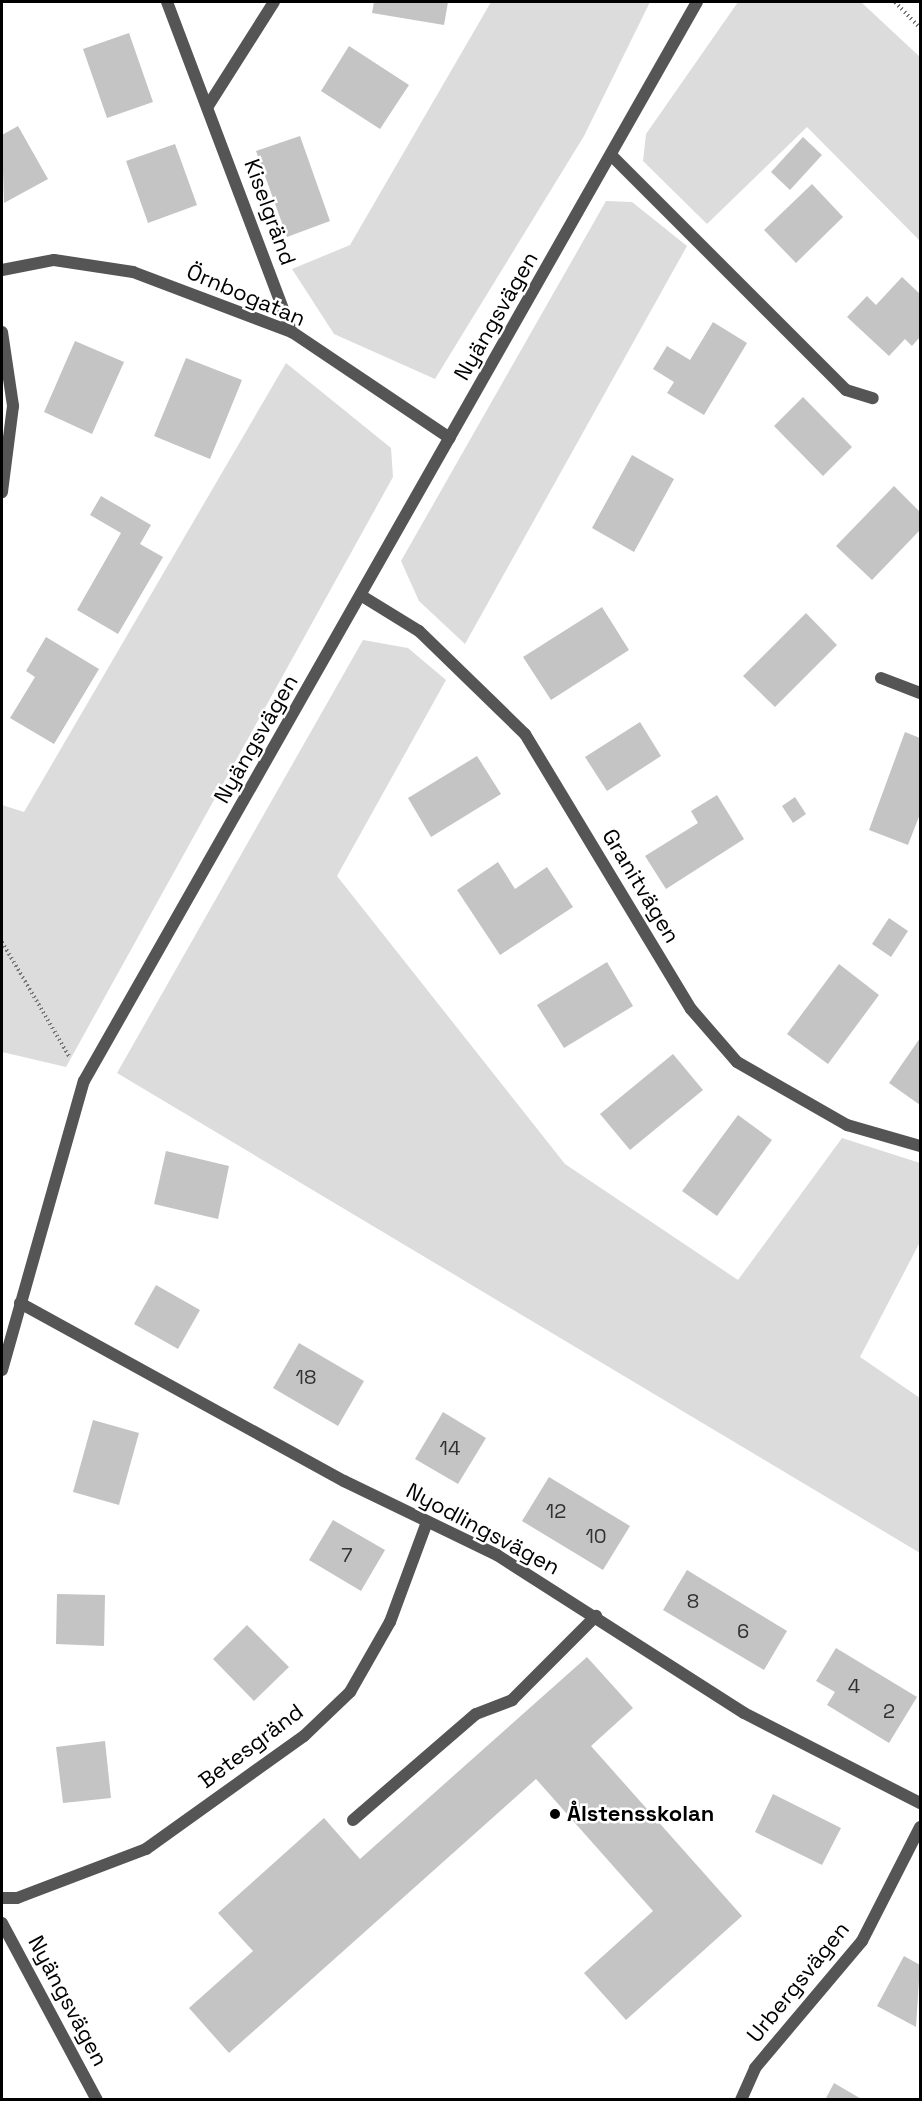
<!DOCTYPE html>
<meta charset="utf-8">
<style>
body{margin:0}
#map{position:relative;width:922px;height:2101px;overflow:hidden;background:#fff;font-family:"Space Grotesk",sans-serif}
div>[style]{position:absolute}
.green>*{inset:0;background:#dcdcdc}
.building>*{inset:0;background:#c4c4c4}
.path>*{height:4px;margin-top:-2px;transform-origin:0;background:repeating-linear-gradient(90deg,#777 0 1.5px,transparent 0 4.5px)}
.service>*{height:12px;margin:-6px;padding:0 6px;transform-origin:6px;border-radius:6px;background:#555}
.minor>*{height:12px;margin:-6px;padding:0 6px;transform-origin:6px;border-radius:6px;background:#555}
.tertiary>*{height:12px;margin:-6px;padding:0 6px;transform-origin:6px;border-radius:6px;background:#555}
.dots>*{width:16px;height:16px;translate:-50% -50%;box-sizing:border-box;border:3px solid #fff;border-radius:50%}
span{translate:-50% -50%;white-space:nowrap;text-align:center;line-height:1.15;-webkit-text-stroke:5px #fff;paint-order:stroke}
.number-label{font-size:20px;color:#313131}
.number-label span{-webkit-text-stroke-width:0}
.street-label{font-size:22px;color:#000}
.poi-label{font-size:22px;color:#000;font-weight:700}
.left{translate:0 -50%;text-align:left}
.frame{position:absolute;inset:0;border:3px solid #000;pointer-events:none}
</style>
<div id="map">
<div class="green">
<i style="clip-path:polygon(491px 2px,650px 2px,584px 136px,435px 379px,334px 334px,292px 269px,350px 245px)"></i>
<i style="clip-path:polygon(738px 2px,861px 2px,920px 57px,920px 241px,807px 127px,707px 224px,643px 161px,646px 134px)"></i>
<i style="clip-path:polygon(606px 201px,632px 202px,687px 246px,465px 644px,419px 601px,401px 561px)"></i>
<i style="clip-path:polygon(286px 363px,391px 448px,393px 477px,66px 1067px,2px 1052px,2px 805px,24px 812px)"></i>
<i style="clip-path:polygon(363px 640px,408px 648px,446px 680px,337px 876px,565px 1164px,738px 1280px,842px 1138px,920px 1163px,920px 1242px,860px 1357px,920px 1398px,920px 1553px,117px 1073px)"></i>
</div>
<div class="building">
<i style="clip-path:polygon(374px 2px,448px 2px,444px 25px,372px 13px)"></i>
<i style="clip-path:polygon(129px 33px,153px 102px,107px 118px,83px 49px)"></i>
<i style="clip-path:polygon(349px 46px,409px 85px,380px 129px,321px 91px)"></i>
<i style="clip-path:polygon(18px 126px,48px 179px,4px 203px,2px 135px)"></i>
<i style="clip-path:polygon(300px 136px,330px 221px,287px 237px,256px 151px)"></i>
<i style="clip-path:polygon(803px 137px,822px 155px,790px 190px,771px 172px)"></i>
<i style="clip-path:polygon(175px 144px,197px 205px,148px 223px,126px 161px)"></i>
<i style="clip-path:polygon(812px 184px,843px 217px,796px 263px,764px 230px)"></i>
<i style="clip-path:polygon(902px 277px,920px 294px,920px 337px,912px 346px,905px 339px,889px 356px,847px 317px,867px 296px,876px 305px)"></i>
<i style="clip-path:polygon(713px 322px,747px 343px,704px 415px,667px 393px,674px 382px,653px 369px,667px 346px,690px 360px)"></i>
<i style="clip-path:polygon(75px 341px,124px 362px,92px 434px,44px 412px)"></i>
<i style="clip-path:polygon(186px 358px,242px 380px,210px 459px,154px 436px)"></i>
<i style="clip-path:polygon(803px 397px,852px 447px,823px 476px,774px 426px)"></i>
<i style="clip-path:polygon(632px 455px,674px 479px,634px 552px,592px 528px)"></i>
<i style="clip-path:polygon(894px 486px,920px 512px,920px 530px,872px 580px,836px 546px)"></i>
<i style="clip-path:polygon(101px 496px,151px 525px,140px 544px,163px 557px,118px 634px,77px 610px,121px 533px,90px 515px)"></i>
<i style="clip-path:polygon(602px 607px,629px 650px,551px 700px,523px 657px)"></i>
<i style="clip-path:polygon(806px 613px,837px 645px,775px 707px,743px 676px)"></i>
<i style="clip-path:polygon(46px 637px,99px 669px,54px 744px,10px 718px,35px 677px,26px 671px)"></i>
<i style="clip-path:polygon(640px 722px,661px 756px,607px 791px,585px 757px)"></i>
<i style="clip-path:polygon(905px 732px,920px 738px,920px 814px,908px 845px,869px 830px)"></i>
<i style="clip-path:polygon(477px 756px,501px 794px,431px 837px,408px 798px)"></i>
<i style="clip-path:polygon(717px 795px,744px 839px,666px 889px,645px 856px,698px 823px,691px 811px)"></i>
<i style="clip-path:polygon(795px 797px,806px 814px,793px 823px,782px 806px)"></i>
<i style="clip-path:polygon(498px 862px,515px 889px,547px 867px,573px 907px,500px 955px,457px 890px)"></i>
<i style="clip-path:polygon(889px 918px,908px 931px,891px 957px,872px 944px)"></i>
<i style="clip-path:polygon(607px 962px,633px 1006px,564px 1048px,537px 1005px)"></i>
<i style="clip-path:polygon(839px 964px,879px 995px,828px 1064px,787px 1034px)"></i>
<i style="clip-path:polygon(920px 1038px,920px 1105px,889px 1083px)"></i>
<i style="clip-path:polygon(673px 1054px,703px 1090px,630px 1150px,600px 1114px)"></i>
<i style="clip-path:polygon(738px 1115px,772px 1140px,717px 1216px,682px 1191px)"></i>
<i style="clip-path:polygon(166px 1151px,229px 1166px,218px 1219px,154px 1204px)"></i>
<i style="clip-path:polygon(156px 1285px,200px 1310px,178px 1349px,134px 1324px)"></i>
<i style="clip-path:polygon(299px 1343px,364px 1381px,338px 1426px,273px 1388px)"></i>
<i style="clip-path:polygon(443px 1412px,486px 1438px,458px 1484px,415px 1459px)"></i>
<i style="clip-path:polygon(93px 1420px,139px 1433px,119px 1505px,73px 1492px)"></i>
<i style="clip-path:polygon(549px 1477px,630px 1526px,603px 1570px,522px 1521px)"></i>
<i style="clip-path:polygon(333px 1520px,385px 1550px,361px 1591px,309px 1560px)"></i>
<i style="clip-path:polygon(687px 1570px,787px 1631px,764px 1670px,663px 1610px)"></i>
<i style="clip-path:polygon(57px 1594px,105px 1595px,104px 1646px,56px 1644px)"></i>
<i style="clip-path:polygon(247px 1625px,289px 1667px,254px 1701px,213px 1659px)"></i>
<i style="clip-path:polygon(836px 1648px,917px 1697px,889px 1743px,827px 1705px,835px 1692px,816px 1681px)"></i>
<i style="clip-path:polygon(587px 1657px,633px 1708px,591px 1746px,742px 1916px,626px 2020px,584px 1973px,653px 1911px,536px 1779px,229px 2053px,189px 2008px,253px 1951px,218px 1913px,324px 1818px,360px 1859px)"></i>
<i style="clip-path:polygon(105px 1741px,111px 1798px,63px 1803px,56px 1747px)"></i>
<i style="clip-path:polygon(773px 1794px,841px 1828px,822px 1865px,755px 1832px)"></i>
<i style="clip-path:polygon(904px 1956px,920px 1965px,916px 2027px,877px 2006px)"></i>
<i style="clip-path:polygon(834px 2083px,863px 2100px,825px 2100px)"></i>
</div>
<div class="path">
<i style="left:895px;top:2px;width:36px;rotate:46deg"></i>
<i style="left:2px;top:942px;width:134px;rotate:59.6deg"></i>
</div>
<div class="service">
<i style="left:353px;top:1820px;width:162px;rotate:-40.8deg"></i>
<i style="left:476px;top:1714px;width:39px;rotate:-21deg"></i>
<i style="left:512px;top:1700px;width:119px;rotate:-45deg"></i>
</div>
<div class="minor">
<i style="left:167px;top:2px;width:353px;rotate:69.3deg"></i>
<i style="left:208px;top:106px;width:123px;rotate:-57.6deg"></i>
<i style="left:612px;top:156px;width:331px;rotate:45deg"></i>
<i style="left:846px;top:390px;width:28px;rotate:17deg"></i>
<i style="left:2px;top:270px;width:53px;rotate:-10.9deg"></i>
<i style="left:54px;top:260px;width:80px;rotate:8.6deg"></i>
<i style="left:133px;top:272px;width:170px;rotate:20.7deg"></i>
<i style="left:292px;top:332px;width:190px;rotate:33.9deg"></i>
<i style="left:2px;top:332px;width:75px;rotate:81.5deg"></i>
<i style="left:13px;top:406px;width:87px;rotate:97.3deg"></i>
<i style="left:362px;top:596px;width:67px;rotate:31.6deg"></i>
<i style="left:419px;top:631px;width:148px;rotate:44.2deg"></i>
<i style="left:525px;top:734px;width:321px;rotate:58.9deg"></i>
<i style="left:691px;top:1009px;width:70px;rotate:49deg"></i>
<i style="left:737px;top:1062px;width:127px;rotate:29.8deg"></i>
<i style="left:847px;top:1125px;width:76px;rotate:16deg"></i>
<i style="left:881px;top:678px;width:42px;rotate:21deg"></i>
<i style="left:20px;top:1303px;width:370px;rotate:28.8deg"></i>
<i style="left:344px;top:1481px;width:170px;rotate:25.8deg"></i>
<i style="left:497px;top:1555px;width:293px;rotate:32.6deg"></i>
<i style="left:744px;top:1713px;width:198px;rotate:27.1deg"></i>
<i style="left:2px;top:1898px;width:15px"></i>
<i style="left:17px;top:1898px;width:138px;rotate:-20.8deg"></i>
<i style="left:146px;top:1849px;width:194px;rotate:-35.6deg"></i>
<i style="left:304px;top:1736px;width:64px;rotate:-43.7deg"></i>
<i style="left:350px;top:1692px;width:81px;rotate:-60.3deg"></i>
<i style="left:390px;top:1622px;width:107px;rotate:-69.7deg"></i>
<i style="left:741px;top:2100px;width:35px;rotate:-66deg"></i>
<i style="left:755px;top:2068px;width:166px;rotate:-49.9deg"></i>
<i style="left:862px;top:1941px;width:128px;rotate:-63deg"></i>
</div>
<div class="tertiary">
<i style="left:2px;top:1370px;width:300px;rotate:-74.2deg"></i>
<i style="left:84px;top:1081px;width:1241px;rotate:-60.4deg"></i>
<i style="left:2px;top:1923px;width:201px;rotate:61.8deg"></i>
</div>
<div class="dots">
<i style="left:555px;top:1814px;background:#000"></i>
</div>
<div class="number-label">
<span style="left:306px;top:1377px">18</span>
<span style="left:450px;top:1448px">14</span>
<span style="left:556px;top:1511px">12</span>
<span style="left:596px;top:1536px">10</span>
<span style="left:347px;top:1555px">7</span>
<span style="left:693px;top:1601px">8</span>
<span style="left:743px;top:1631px">6</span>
<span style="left:854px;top:1686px">4</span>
<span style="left:889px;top:1711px">2</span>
</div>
<div class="street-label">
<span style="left:270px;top:212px;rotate:70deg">Kiselgränd</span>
<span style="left:246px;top:295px;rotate:23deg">Örnbogatan</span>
<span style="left:496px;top:316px;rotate:-60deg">Nyängsvägen</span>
<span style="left:256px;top:739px;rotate:-60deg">Nyängsvägen</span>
<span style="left:641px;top:886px;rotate:59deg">Granitvägen</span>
<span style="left:483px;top:1529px;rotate:28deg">Nyodlingsvägen</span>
<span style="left:251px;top:1746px;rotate:-37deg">Betesgränd</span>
<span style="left:798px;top:1982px;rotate:-51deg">Urbergsvägen</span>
<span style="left:68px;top:2001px;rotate:62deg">Nyängsvägen</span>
</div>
<div class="poi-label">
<span class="left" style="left:567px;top:1814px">Ålstensskolan</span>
</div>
<div class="frame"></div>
</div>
